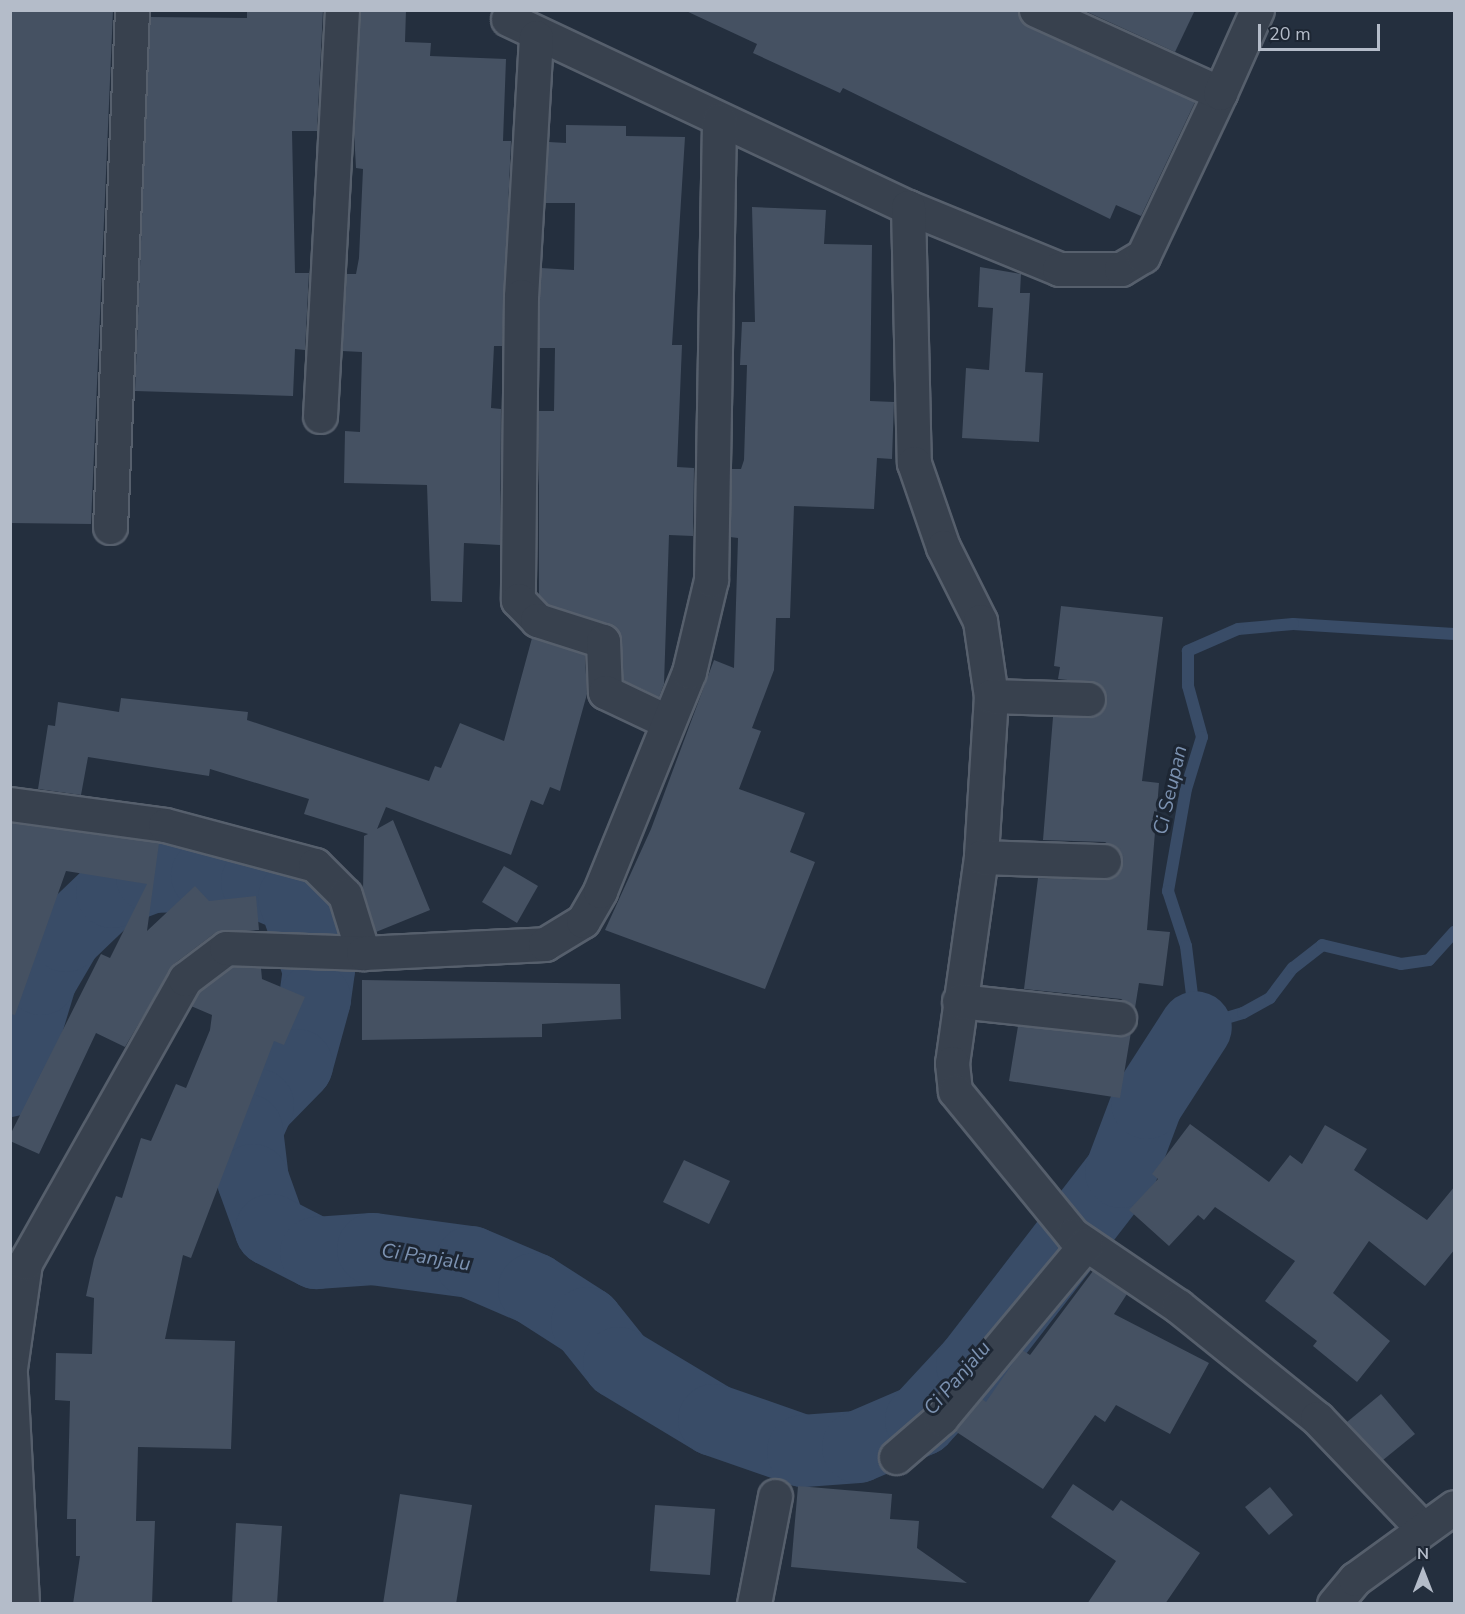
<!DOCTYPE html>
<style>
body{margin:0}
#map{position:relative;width:1465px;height:1614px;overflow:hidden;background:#242f3e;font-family:"Nunito Sans",sans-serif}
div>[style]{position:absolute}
.stream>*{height:12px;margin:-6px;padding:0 6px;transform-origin:6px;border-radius:6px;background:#394c67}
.river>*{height:72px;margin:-36px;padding:0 36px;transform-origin:36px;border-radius:36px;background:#394c67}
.building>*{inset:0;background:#455162}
.roads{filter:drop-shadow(2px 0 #565f6c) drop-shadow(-2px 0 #565f6c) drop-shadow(0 2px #565f6c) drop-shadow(0 -2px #565f6c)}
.street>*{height:33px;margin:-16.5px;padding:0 16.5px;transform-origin:16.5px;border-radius:16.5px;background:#38414e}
span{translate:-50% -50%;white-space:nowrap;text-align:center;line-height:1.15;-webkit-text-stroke:6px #1d2633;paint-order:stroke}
.water-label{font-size:20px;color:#7c92b1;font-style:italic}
.frame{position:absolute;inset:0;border:12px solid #b4bcc9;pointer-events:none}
.north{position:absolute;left:1393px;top:1542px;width:60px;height:60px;-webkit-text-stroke:4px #1d2633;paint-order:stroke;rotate:0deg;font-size:16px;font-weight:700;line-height:24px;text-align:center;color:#b4bcc9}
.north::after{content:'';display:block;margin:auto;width:21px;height:27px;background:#b4bcc9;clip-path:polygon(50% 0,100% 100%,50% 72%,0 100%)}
.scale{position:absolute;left:1258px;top:24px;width:122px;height:27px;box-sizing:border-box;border:3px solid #b4bcc9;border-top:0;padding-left:8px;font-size:18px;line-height:21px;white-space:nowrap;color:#b4bcc9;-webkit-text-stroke:4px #1d2633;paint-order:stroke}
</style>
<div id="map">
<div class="stream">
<i style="left:1454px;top:634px;width:161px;rotate:-176.4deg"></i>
<i style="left:1293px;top:624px;width:55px;rotate:174.8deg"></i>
<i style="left:1238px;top:629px;width:55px;rotate:156.3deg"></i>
<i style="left:1188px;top:651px;width:35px;rotate:90deg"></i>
<i style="left:1188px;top:686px;width:53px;rotate:74.6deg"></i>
<i style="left:1202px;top:737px;width:54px;rotate:107.1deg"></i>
<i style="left:1186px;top:789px;width:104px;rotate:100deg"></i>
<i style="left:1168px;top:891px;width:58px;rotate:71.9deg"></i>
<i style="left:1186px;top:946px;width:82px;rotate:83deg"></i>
<i style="left:1196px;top:1027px;width:49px;rotate:-16.6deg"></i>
<i style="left:1243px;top:1013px;width:31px;rotate:-29deg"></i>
<i style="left:1270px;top:998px;width:38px;rotate:-53deg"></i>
<i style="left:1293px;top:968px;width:37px;rotate:-38deg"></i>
<i style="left:1322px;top:945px;width:81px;rotate:13.5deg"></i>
<i style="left:1401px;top:964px;width:28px;rotate:-8deg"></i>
<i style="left:1429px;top:960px;width:38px;rotate:-48deg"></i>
</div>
<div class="river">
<i style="left:10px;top:1081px;width:107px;rotate:-73.1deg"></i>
<i style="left:41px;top:979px;width:50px;rotate:-59.8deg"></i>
<i style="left:66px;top:936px;width:64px;rotate:-43.7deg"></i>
<i style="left:112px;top:892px;width:43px;rotate:-20.6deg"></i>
<i style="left:152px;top:877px;width:55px;rotate:-2.1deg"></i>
<i style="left:207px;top:875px;width:50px;rotate:8deg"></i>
<i style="left:257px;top:882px;width:40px;rotate:23.4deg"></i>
<i style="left:294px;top:898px;width:76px;rotate:70.9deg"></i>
<i style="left:319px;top:970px;width:29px;rotate:98deg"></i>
<i style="left:315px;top:999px;width:68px;rotate:105.3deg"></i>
<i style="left:297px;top:1065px;width:56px;rotate:134.3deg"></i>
<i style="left:258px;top:1105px;width:27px;rotate:114deg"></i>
<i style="left:247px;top:1130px;width:50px;rotate:83.2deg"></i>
<i style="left:253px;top:1180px;width:53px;rotate:70.2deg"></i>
<i style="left:271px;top:1230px;width:51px;rotate:27.1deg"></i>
<i style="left:316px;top:1253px;width:57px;rotate:-4deg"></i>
<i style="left:373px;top:1249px;width:99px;rotate:7.6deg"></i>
<i style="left:471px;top:1262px;width:69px;rotate:23.2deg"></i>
<i style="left:534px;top:1289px;width:63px;rotate:32.7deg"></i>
<i style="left:587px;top:1323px;width:51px;rotate:51.3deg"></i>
<i style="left:619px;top:1363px;width:111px;rotate:31deg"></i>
<i style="left:714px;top:1420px;width:94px;rotate:19.2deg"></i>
<i style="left:803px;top:1451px;width:55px;rotate:-4.2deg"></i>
<i style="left:858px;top:1447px;width:69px;rotate:-23.2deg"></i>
<i style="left:921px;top:1420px;width:75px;rotate:-47.2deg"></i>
<i style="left:972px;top:1365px;width:244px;rotate:-52.3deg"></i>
<i style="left:1121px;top:1172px;width:74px;rotate:-69.4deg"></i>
<i style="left:1147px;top:1103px;width:90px;rotate:-57.2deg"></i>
</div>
<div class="building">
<i style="clip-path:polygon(10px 10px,113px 10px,91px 524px,10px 523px)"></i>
<i style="clip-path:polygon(247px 10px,323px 10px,317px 131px,292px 131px,295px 273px,309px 273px,305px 350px,295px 349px,293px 396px,135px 391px,150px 17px,247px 18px)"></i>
<i style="clip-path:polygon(361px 10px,406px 10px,405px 42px,431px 43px,430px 56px,506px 59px,503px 141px,511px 141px,502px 346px,494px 346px,491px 408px,501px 409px,500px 545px,464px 543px,462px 602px,431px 601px,427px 485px,344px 483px,345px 431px,360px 432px,362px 352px,342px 351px,346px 274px,356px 274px,359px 258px,363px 169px,356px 168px,354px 132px)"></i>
<i style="clip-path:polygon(684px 10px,1017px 10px,1028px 27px,1195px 102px,1141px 216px,1116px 205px,1110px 219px,843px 88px,840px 93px,753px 53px,757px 44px)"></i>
<i style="clip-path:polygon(1083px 10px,1195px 10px,1175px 52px)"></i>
<i style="clip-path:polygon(566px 125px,626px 126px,626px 136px,685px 137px,672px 345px,682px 345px,677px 467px,694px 468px,693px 536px,669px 535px,664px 684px,659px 697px,623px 680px,617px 629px,547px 604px,539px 595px,539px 411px,554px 411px,555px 348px,539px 348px,540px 297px,541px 268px,574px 270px,575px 203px,545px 203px,549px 142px,566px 143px)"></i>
<i style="clip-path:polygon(752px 207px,826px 210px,824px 244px,872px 245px,870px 401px,894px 402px,892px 459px,877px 458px,874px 509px,794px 506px,790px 618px,776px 618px,774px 670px,752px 728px,761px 731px,739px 789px,805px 813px,790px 852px,815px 862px,765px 989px,605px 930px,651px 829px,714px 660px,734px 668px,738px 538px,730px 537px,732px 469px,741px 469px,744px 460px,747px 365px,740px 365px,742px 322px,755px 322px)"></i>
<i style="clip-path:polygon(980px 267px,1021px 274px,1020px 293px,1030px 293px,1025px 372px,1043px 373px,1039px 442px,962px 438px,966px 368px,989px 370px,993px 308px,978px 307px)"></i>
<i style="clip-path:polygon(1061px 606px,1163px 617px,1142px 781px,1159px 783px,1147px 930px,1170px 932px,1163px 986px,1139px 983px,1135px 1008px,1121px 999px,1024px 989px,1038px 878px,1104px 880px,1120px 871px,1123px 862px,1120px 852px,1105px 842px,1043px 840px,1053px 717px,1096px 716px,1107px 700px,1097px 683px,1058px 679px,1060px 667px,1054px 666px)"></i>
<i style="clip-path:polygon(532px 638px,585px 655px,587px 694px,560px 791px,550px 787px,543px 805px,531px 800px,511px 855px,386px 807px,377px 829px,393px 820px,430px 910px,376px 932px,363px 890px,364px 836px,368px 834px,304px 814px,309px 799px,210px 769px,209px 776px,88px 757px,81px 795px,38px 789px,48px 725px,55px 726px,58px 702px,119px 712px,121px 698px,248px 712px,247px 720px,429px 781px,435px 766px,441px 768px,460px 723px,504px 741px)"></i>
<i style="clip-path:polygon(10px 823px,159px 843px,147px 931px,195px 886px,209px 901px,256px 896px,259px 930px,215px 933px,174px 964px,125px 1047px,96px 1033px,39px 1154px,10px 1141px,10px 1135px,101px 954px,110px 958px,147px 884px,66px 871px,15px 1015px,10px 1014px)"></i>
<i style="clip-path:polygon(504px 866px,538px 886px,517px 923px,482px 902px)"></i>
<i style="clip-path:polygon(232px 967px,261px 968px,262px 979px,305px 997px,284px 1045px,274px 1041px,191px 1258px,183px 1255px,165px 1339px,235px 1341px,231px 1449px,138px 1447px,136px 1521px,155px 1521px,152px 1604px,73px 1604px,80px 1556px,76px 1556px,76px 1519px,67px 1519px,70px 1401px,55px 1400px,56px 1353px,92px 1354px,94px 1298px,86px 1296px,94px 1259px,116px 1196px,122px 1198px,141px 1138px,151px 1141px,176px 1084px,186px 1088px,210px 1030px,212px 1015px,191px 1006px,199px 992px)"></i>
<i style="clip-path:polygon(362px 980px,620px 984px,621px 1019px,542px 1024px,542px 1037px,362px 1040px)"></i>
<i style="clip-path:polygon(1018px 1026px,1117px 1037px,1131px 1032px,1120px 1098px,1009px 1081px)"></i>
<i style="clip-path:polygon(1190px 1124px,1269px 1182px,1290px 1155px,1302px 1164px,1325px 1125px,1367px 1149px,1354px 1170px,1427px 1220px,1455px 1186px,1455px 1249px,1425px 1286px,1369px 1241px,1333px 1293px,1390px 1341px,1357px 1382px,1313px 1346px,1317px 1341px,1265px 1301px,1295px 1261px,1215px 1207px,1204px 1220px,1198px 1215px,1169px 1246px,1129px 1210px,1158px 1179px,1152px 1174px)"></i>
<i style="clip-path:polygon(684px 1160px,730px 1181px,709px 1224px,663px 1202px)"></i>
<i style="clip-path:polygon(1093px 1271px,1127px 1294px,1114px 1314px,1209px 1363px,1170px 1434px,1116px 1405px,1105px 1422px,1095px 1415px,1043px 1489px,955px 1431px,982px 1399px,986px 1402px,1022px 1350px,1030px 1355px)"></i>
<i style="clip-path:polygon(1381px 1394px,1415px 1434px,1383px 1460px,1347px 1422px)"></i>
<i style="clip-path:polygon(1073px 1484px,1113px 1511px,1121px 1500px,1200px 1553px,1165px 1604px,1087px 1604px,1116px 1561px,1051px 1517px)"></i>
<i style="clip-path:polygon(798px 1486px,892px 1494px,890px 1519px,919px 1521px,917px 1548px,967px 1583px,791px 1567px)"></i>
<i style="clip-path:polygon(1270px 1487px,1293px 1515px,1269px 1535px,1245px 1507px)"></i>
<i style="clip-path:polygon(400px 1494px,472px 1505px,456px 1604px,383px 1604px)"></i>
<i style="clip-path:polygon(655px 1505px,715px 1509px,710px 1575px,650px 1571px)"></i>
<i style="clip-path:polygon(236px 1523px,282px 1526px,277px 1604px,232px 1604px)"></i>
</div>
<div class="roads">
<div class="street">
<i style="left:508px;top:19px;width:442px;rotate:25.2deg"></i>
<i style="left:908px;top:207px;width:163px;rotate:22.3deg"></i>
<i style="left:1059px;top:269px;width:62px"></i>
<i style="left:1121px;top:269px;width:26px;rotate:-31deg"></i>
<i style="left:1143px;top:256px;width:180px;rotate:-64.7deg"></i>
<i style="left:1220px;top:93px;width:202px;rotate:-155.7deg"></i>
<i style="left:536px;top:37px;width:259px;rotate:93.3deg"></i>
<i style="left:521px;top:296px;width:304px;rotate:90.6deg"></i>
<i style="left:518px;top:600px;width:28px;rotate:46deg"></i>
<i style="left:537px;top:620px;width:69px;rotate:17.7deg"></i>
<i style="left:603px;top:641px;width:51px;rotate:87.8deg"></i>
<i style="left:605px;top:692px;width:68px;rotate:25.4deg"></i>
<i style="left:1220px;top:93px;width:91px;rotate:-66deg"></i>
<i style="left:908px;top:207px;width:256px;rotate:88.7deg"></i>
<i style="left:914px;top:463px;width:89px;rotate:71deg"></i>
<i style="left:943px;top:547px;width:83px;rotate:63.4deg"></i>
<i style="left:980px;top:621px;width:76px;rotate:81.7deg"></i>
<i style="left:991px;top:696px;width:161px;rotate:93.6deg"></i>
<i style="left:981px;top:857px;width:208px;rotate:98deg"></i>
<i style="left:952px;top:1063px;width:28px;rotate:84deg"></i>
<i style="left:955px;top:1091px;width:186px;rotate:50.7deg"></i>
<i style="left:1073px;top:1235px;width:127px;rotate:34.1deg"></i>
<i style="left:1178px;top:1306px;width:179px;rotate:38.9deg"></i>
<i style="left:1317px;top:1418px;width:152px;rotate:46.3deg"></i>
<i style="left:320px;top:416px;width:407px;rotate:-86.9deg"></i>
<i style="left:110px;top:527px;width:517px;rotate:-87.56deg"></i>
<i style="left:991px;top:696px;width:97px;rotate:1.8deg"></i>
<i style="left:10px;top:804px;width:156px;rotate:7.7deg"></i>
<i style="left:165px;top:825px;width:155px;rotate:14.9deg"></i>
<i style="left:315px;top:865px;width:42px;rotate:45deg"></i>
<i style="left:345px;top:895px;width:61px;rotate:72.8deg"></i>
<i style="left:981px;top:857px;width:123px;rotate:1.9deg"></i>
<i style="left:959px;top:1001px;width:161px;rotate:6.1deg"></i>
<i style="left:10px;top:1368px;width:106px;rotate:-81.9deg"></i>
<i style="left:25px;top:1263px;width:326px;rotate:-60.6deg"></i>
<i style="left:185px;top:979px;width:51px;rotate:-37.1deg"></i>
<i style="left:226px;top:948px;width:137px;rotate:2.1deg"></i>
<i style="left:363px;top:953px;width:182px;rotate:-2.8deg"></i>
<i style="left:545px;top:944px;width:44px;rotate:-31.2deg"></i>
<i style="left:583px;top:921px;width:34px;rotate:-60deg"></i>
<i style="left:600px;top:891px;width:236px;rotate:-67.9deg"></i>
<i style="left:689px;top:672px;width:95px;rotate:-76.6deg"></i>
<i style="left:711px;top:580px;width:460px;rotate:-89deg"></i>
<i style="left:10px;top:1374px;width:230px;rotate:87deg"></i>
<i style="left:896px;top:1457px;width:60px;rotate:-40.9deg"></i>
<i style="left:941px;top:1418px;width:226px;rotate:-50.2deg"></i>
<i style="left:754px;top:1604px;width:110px;rotate:-79deg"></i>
<i style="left:1334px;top:1604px;width:33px;rotate:-50deg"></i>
<i style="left:1355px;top:1579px;width:122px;rotate:-36deg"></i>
</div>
</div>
<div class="water-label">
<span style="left:1170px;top:790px;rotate:-77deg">Ci Seupan</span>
<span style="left:426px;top:1257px;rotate:9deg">Ci Panjalu</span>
<span style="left:957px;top:1378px;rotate:-49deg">Ci Panjalu</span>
</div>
<div class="frame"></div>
<div class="north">N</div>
<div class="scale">20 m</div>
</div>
